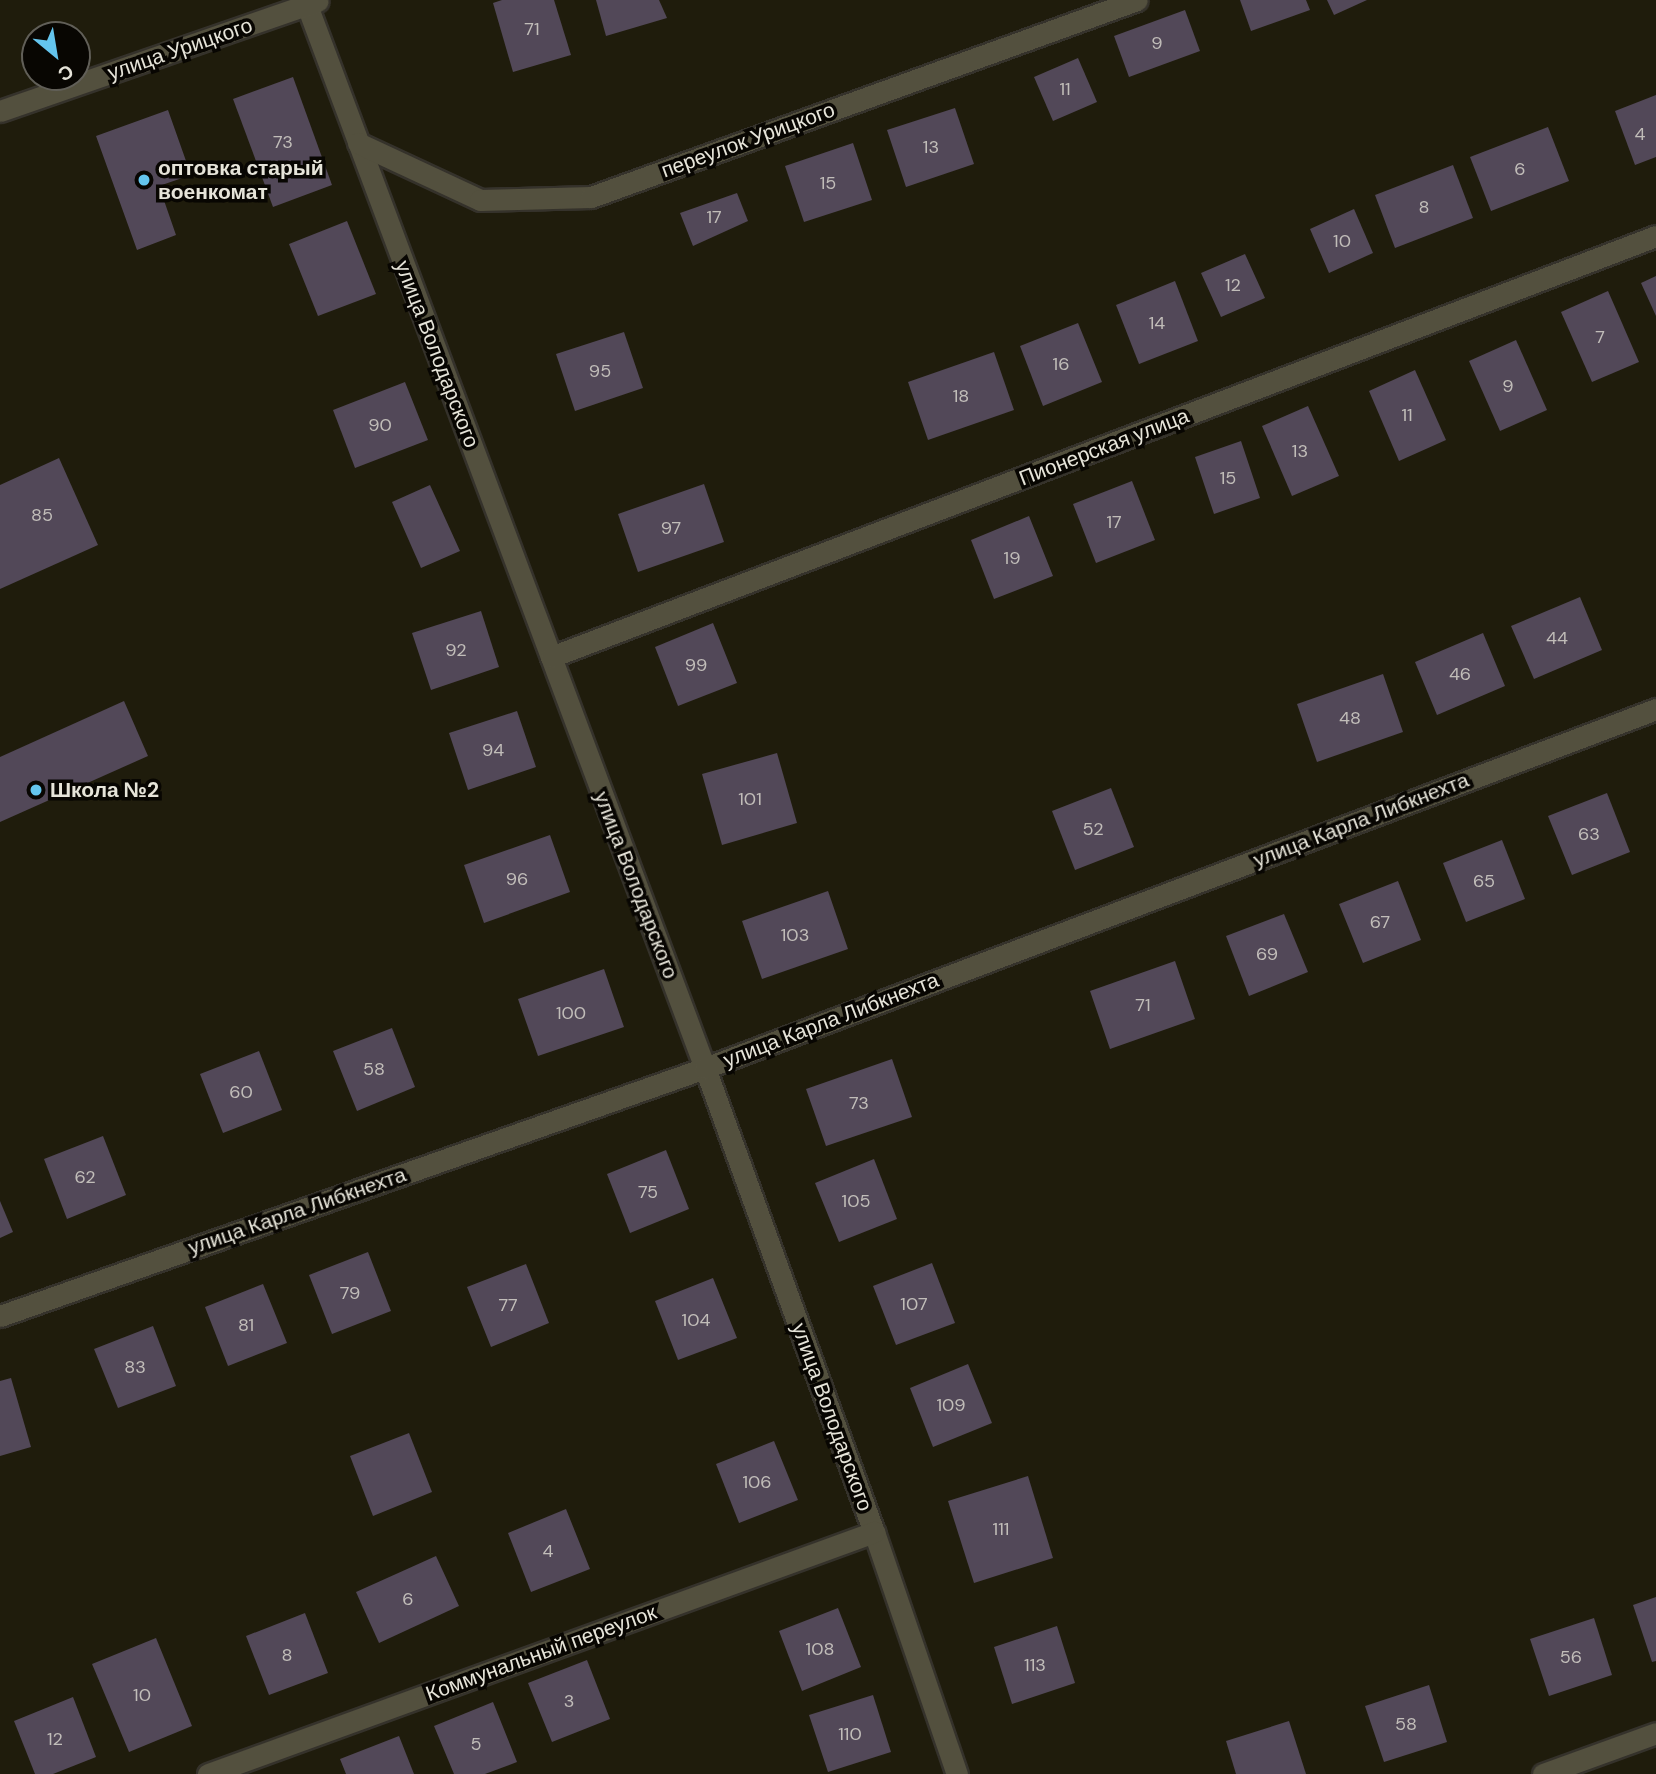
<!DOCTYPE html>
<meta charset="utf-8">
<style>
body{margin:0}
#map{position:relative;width:1656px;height:1774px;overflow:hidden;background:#1f1c0c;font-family:"DM Sans",sans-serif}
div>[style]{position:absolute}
.building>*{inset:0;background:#524858}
.roads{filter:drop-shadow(2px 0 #35322b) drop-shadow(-2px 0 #35322b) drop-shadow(0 2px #35322b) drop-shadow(0 -2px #35322b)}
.minor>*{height:21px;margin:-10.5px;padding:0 10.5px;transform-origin:10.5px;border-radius:10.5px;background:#53503e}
.dots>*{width:19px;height:19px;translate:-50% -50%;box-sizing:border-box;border:4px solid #080602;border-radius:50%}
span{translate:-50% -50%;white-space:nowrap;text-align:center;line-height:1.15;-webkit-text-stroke:7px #080602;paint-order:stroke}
.number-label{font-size:18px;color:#c1bdb9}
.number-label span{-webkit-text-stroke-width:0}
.street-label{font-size:21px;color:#e6e4d9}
.poi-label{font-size:21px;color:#e6e4d9;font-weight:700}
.left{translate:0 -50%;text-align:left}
.north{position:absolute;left:21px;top:21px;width:70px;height:70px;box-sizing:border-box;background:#080602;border:2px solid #615f58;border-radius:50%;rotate:150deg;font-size:19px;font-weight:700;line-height:28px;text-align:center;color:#e6e4d9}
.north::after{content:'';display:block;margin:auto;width:24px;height:32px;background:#64c5ee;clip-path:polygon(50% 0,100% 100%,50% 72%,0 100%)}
</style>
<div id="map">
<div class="building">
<i style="clip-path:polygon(502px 0,554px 0,571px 55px,513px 72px,493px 3px)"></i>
<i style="clip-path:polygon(596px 0,659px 0,667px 18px,606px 36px)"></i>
<i style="clip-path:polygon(1240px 0,1306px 0,1310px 10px,1251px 31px)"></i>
<i style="clip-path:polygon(1327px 0,1367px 0,1334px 15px)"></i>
<i style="clip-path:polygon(1185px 10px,1200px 51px,1129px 77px,1114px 36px)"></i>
<i style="clip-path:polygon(1078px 58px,1097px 102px,1053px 121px,1034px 77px)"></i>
<i style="clip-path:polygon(293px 77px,332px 185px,273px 207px,233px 99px)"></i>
<i style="clip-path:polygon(1656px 95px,1656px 157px,1635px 165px,1615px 111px)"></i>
<i style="clip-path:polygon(955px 108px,974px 164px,906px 187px,887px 130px)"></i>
<i style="clip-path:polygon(168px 110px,191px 175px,159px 186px,176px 235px,137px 250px,96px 136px)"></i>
<i style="clip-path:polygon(1548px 127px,1569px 181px,1491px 211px,1470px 157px)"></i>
<i style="clip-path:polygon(853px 143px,872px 200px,804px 222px,785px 166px)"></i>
<i style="clip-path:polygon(1453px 165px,1473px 218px,1395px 248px,1375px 195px)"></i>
<i style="clip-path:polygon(737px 193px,748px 221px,693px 246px,680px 213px)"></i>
<i style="clip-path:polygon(1354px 209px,1373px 253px,1329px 273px,1310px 229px)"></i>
<i style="clip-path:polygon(347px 221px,376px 294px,318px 316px,289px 244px)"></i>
<i style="clip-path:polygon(1245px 254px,1265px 298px,1221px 317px,1201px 273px)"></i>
<i style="clip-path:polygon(1656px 276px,1656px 316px,1641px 283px)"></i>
<i style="clip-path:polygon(1175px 281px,1198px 341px,1139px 364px,1116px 305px)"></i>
<i style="clip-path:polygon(1608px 291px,1639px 362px,1592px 382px,1561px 312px)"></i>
<i style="clip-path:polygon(1078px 323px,1102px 382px,1043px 406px,1020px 346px)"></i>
<i style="clip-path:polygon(624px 332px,643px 388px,575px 411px,556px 354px)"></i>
<i style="clip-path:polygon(1516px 340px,1547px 410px,1500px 431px,1469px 361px)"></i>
<i style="clip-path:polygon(994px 352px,1014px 410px,928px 440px,908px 382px)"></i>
<i style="clip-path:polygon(1415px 370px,1446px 440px,1399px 461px,1369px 391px)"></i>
<i style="clip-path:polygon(405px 382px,428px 440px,355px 468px,333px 410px)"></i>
<i style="clip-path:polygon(1308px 406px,1339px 476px,1292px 496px,1262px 426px)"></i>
<i style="clip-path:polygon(1241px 441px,1260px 498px,1214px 514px,1195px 457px)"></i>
<i style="clip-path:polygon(59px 458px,98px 545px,0 589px,0 485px)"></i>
<i style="clip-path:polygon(1132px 481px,1155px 540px,1096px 563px,1073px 504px)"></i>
<i style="clip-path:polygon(704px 484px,724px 542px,638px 572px,618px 514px)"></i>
<i style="clip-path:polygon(430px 485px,460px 551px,421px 568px,392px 502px)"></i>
<i style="clip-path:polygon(1029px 516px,1053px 576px,994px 599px,971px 540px)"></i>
<i style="clip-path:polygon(1580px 597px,1602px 650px,1534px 679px,1511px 626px)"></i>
<i style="clip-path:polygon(481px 611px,499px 667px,431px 690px,412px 633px)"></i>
<i style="clip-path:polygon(713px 623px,737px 683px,678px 706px,655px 647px)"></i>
<i style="clip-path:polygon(1483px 633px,1505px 686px,1437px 715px,1415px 662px)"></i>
<i style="clip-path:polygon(1383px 674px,1403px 732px,1317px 762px,1297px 704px)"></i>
<i style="clip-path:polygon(124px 701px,148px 756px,0 822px,0 757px)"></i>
<i style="clip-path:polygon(517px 711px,536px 767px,468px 790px,449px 733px)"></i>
<i style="clip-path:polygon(777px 753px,797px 823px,722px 845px,702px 774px)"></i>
<i style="clip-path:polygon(1111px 788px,1134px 847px,1075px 870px,1052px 811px)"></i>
<i style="clip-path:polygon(1607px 793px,1630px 852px,1572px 875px,1548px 816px)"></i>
<i style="clip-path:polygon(550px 835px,570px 892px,484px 923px,464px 865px)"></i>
<i style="clip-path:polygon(1502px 840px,1525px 899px,1466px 922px,1443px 863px)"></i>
<i style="clip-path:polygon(1398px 881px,1421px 940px,1363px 963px,1339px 904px)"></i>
<i style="clip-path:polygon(828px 891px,848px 949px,762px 979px,742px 921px)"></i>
<i style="clip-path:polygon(1284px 914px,1308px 972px,1249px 996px,1226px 936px)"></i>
<i style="clip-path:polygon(1175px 961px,1195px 1019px,1110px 1049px,1090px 991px)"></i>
<i style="clip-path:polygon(604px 969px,624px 1027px,538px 1056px,518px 999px)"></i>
<i style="clip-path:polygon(392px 1028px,415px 1087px,357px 1111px,333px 1051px)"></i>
<i style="clip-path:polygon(259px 1051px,282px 1110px,223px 1133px,200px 1074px)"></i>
<i style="clip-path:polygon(892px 1059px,912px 1117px,826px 1146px,806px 1089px)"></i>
<i style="clip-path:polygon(103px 1136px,126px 1195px,67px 1219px,44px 1159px)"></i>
<i style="clip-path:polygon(666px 1150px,689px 1209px,630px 1233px,607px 1174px)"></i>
<i style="clip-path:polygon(874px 1159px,897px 1219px,839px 1242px,815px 1183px)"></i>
<i style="clip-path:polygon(0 1201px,13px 1232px,0 1238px)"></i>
<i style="clip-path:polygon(368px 1252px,391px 1311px,332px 1334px,309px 1275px)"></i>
<i style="clip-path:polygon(932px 1263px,955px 1323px,896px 1345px,873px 1286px)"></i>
<i style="clip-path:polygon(526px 1264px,549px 1323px,491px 1347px,467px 1287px)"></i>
<i style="clip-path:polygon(713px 1278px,737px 1338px,678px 1360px,655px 1301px)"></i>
<i style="clip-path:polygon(263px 1284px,287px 1343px,228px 1366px,205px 1307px)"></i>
<i style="clip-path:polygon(153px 1326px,176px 1386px,118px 1408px,94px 1349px)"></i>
<i style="clip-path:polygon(968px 1364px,992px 1423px,933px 1447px,910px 1388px)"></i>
<i style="clip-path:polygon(11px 1378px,31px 1447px,0 1456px,0 1381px)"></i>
<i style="clip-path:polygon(409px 1433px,432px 1492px,373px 1516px,350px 1456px)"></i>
<i style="clip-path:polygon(774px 1441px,798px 1500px,739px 1523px,716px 1464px)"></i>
<i style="clip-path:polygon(1028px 1476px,1053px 1558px,974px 1583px,948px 1501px)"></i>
<i style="clip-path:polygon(566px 1509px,590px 1569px,531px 1592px,508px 1533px)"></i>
<i style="clip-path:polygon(436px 1556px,459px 1606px,379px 1643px,356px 1592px)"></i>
<i style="clip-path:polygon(1656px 1597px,1656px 1661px,1652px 1662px,1633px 1605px)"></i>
<i style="clip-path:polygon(838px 1608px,861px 1667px,802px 1691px,779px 1631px)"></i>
<i style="clip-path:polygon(305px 1613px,328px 1673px,269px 1695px,246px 1636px)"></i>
<i style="clip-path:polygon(1594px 1618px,1612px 1675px,1549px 1696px,1530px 1639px)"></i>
<i style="clip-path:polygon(1057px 1626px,1075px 1683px,1012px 1704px,994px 1647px)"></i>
<i style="clip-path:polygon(156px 1638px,192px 1726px,129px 1752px,92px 1664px)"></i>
<i style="clip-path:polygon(587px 1660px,610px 1719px,552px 1742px,528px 1683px)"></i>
<i style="clip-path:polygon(1429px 1685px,1447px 1742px,1384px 1762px,1365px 1706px)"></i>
<i style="clip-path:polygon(873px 1695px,891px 1752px,828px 1772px,809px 1715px)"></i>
<i style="clip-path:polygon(73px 1697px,96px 1757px,53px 1774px,35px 1774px,14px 1721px)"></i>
<i style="clip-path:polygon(493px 1702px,517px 1762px,485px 1774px,454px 1774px,434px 1726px)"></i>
<i style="clip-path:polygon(1289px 1721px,1306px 1774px,1236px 1774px,1226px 1741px)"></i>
<i style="clip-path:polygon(399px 1736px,414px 1774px,346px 1774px,340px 1759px)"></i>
</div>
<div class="roads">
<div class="minor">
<i style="left:305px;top:0;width:1140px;rotate:69.47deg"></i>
<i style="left:705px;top:1068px;width:494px;rotate:70deg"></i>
<i style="left:874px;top:1532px;width:256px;rotate:71.1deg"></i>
<i style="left:0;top:111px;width:336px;rotate:-19.1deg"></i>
<i style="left:358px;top:143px;width:135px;rotate:25deg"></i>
<i style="left:480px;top:200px;width:111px;rotate:-1.5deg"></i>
<i style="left:591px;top:197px;width:580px;rotate:-19.84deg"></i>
<i style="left:551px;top:657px;width:1182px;rotate:-20.86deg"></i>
<i style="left:0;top:1316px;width:747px;rotate:-19.38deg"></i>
<i style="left:705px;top:1068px;width:1017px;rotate:-20.68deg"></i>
<i style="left:208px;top:1774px;width:709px;rotate:-19.97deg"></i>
<i style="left:1543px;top:1774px;width:120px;rotate:-19.9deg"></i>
</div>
</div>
<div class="dots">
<i style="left:144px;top:180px;background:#64c5ee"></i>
<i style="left:36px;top:790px;background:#64c5ee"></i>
</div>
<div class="number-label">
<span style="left:532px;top:29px">71</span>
<span style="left:1157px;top:43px">9</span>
<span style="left:1065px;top:89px">11</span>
<span style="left:1640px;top:134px">4</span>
<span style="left:283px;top:142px">73</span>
<span style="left:931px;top:147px">13</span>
<span style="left:1520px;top:169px">6</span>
<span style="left:828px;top:183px">15</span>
<span style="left:1424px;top:207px">8</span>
<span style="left:714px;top:217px">17</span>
<span style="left:1342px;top:241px">10</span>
<span style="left:1233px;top:285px">12</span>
<span style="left:1157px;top:323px">14</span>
<span style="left:1600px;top:337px">7</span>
<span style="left:1061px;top:364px">16</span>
<span style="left:600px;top:371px">95</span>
<span style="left:1508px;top:386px">9</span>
<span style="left:961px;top:396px">18</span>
<span style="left:1407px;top:415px">11</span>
<span style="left:380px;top:425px">90</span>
<span style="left:1300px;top:451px">13</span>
<span style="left:1228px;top:478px">15</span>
<span style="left:42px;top:515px">85</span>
<span style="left:1114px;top:522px">17</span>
<span style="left:671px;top:528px">97</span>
<span style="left:1012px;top:558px">19</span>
<span style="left:1557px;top:638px">44</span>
<span style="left:456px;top:650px">92</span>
<span style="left:696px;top:665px">99</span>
<span style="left:1460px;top:674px">46</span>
<span style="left:1350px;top:718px">48</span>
<span style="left:493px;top:750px">94</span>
<span style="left:750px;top:799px">101</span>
<span style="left:1093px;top:829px">52</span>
<span style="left:1589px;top:834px">63</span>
<span style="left:517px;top:879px">96</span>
<span style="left:1484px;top:881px">65</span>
<span style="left:1380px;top:922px">67</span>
<span style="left:795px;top:935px">103</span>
<span style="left:1267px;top:954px">69</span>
<span style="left:1143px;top:1005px">71</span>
<span style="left:571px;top:1013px">100</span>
<span style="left:374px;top:1069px">58</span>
<span style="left:241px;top:1092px">60</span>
<span style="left:859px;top:1103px">73</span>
<span style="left:85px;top:1177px">62</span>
<span style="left:648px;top:1192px">75</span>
<span style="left:856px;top:1201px">105</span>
<span style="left:350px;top:1293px">79</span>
<span style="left:914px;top:1304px">107</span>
<span style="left:508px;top:1305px">77</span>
<span style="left:696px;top:1320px">104</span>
<span style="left:246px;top:1325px">81</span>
<span style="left:135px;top:1367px">83</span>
<span style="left:951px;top:1405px">109</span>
<span style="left:757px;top:1482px">106</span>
<span style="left:1001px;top:1529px">111</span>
<span style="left:548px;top:1551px">4</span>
<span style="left:408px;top:1599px">6</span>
<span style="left:820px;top:1649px">108</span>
<span style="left:287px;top:1655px">8</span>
<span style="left:1571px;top:1657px">56</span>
<span style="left:1035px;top:1665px">113</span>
<span style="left:142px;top:1695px">10</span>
<span style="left:569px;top:1701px">3</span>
<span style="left:1406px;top:1724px">58</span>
<span style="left:850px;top:1734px">110</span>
<span style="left:55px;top:1739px">12</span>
<span style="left:476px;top:1744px">5</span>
</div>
<div class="street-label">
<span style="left:180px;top:49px;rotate:-19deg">улица Урицкого</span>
<span style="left:748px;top:140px;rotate:-20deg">переулок Урицкого</span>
<span style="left:437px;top:354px;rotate:69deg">улица Володарского</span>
<span style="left:1104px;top:447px;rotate:-21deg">Пионерская улица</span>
<span style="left:1361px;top:820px;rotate:-21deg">улица Карла Либкнехта</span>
<span style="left:636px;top:885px;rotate:69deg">улица Володарского</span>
<span style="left:831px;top:1020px;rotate:-21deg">улица Карла Либкнехта</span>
<span style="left:297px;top:1211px;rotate:-19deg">улица Карла Либкнехта</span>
<span style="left:832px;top:1417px;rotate:70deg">улица Володарского</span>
<span style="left:541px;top:1653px;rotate:-20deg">Коммунальный переулок</span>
</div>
<div class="poi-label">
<span class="left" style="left:158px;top:180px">оптовка старый<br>военкомат</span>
<span class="left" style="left:50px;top:790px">Школа №2</span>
</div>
<div class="north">С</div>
</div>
